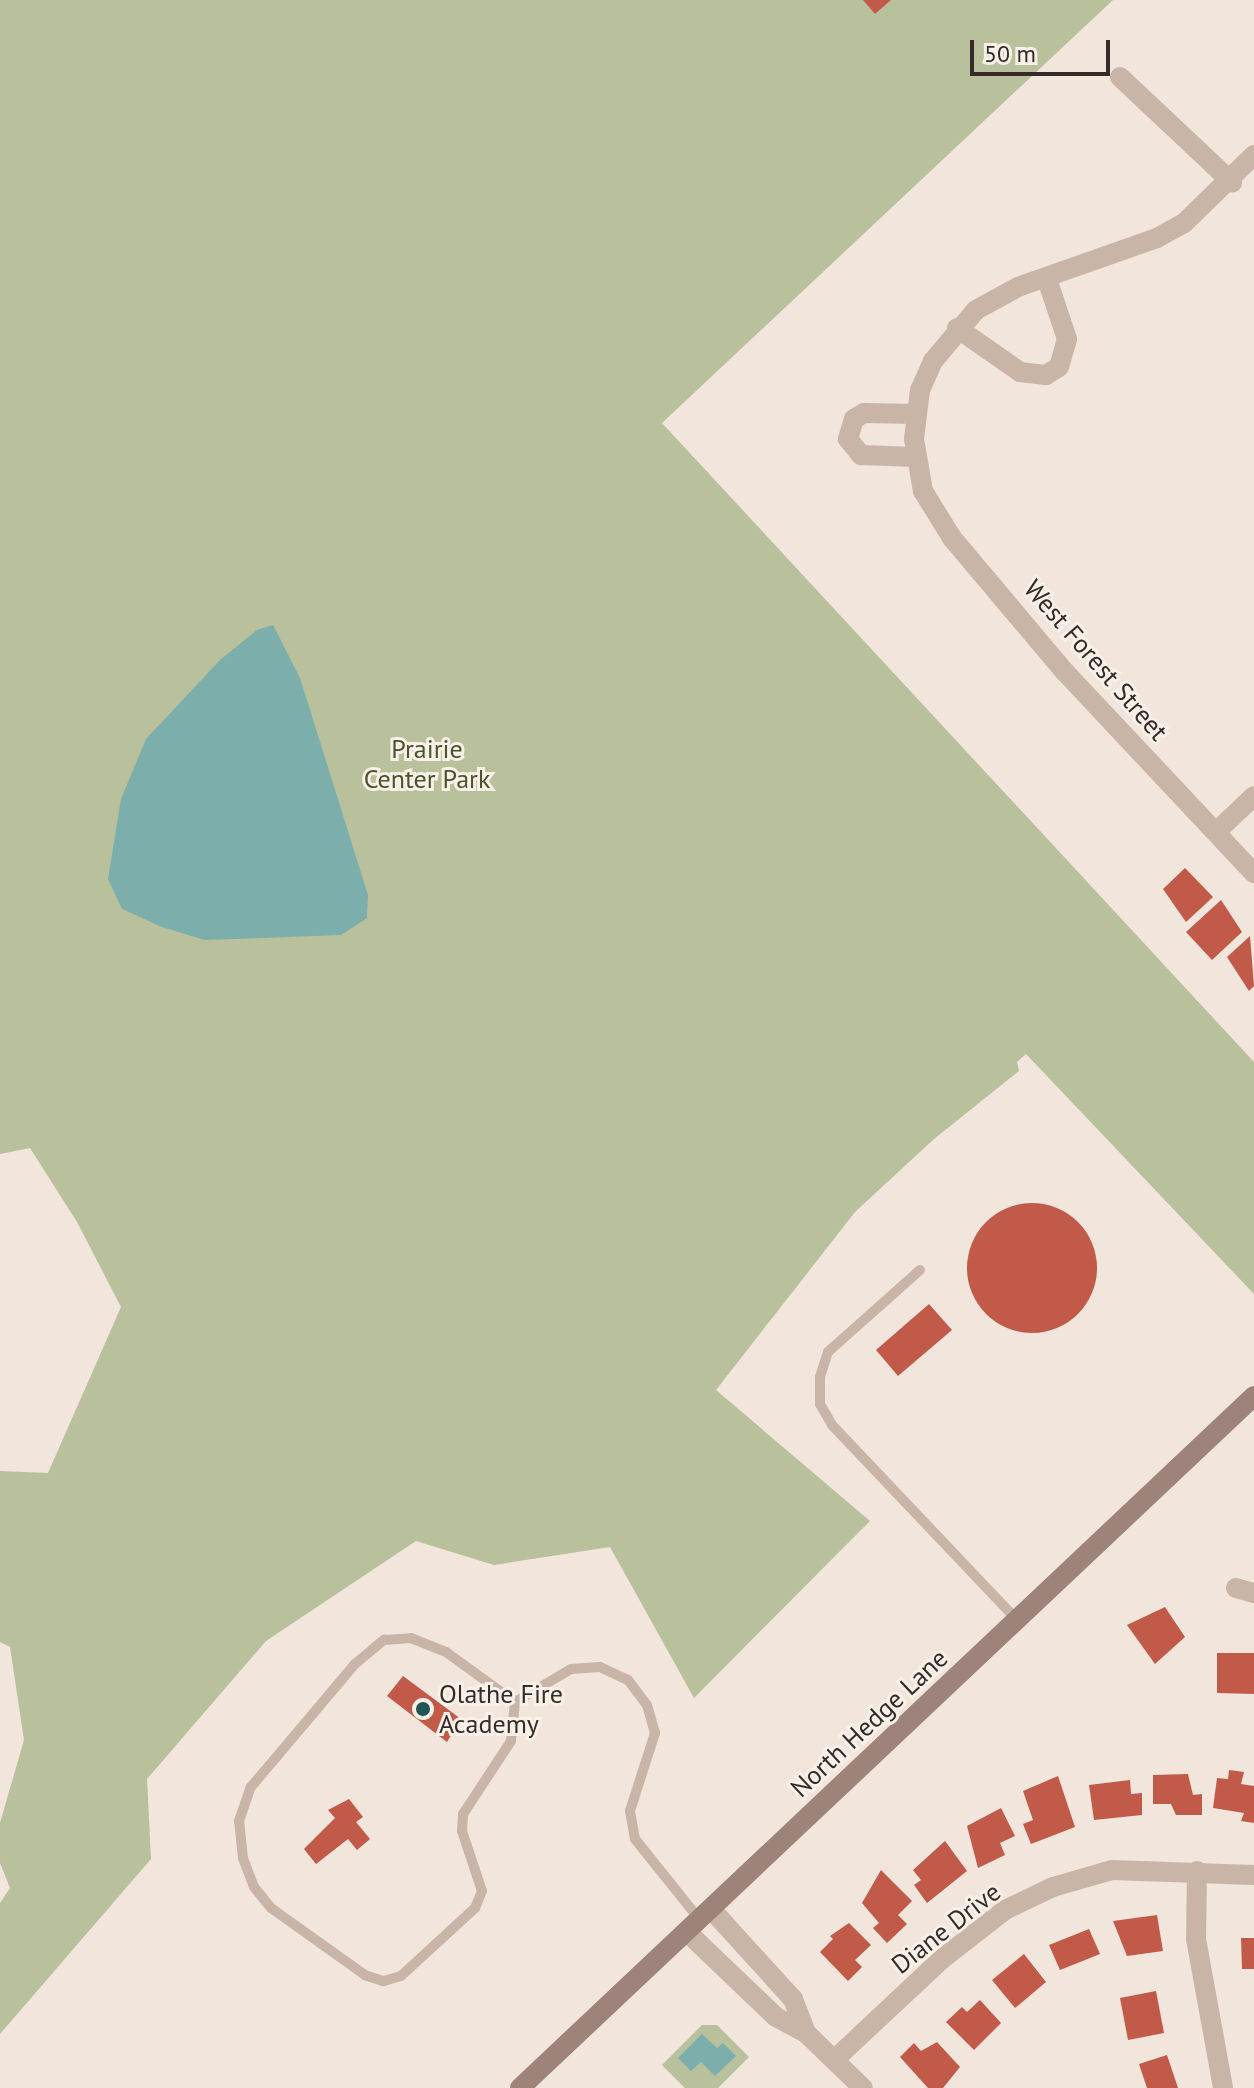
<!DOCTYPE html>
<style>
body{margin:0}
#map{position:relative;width:1254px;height:2088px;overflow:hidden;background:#f1e5dc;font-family:"PT Sans",sans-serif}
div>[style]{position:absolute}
.green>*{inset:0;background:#b8c09c}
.water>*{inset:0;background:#7caeab}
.building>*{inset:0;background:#c25a49}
.round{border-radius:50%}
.lane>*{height:10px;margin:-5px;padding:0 5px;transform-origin:5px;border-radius:5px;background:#c9b4a8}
.street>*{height:20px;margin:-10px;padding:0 10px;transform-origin:10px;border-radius:10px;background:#c9b4a8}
.secondary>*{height:20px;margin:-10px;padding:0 10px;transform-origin:10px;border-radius:10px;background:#9d8379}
.dots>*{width:22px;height:22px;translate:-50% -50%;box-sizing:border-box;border:4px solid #f9f0e8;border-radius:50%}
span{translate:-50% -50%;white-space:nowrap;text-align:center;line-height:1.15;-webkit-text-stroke:6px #f9f0e8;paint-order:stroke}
.street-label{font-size:26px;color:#362b28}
.park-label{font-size:26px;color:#49542d}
.poi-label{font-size:26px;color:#362b28}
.left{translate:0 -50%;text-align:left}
.scale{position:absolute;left:970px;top:40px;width:140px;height:36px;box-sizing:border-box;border:4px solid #362b28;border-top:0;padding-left:10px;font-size:24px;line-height:28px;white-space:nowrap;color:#362b28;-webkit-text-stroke:6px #f9f0e8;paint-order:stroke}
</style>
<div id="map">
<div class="green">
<i style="clip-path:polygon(0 0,1113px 0,662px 423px,1254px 1062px,1254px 1294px,1026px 1054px,1017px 1062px,1019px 1071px,934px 1139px,855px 1212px,716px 1390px,870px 1521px,694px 1698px,610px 1547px,494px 1565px,416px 1541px,266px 1641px,147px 1779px,151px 1859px,0 2034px,0 1903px,10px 1888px,0 1863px,0 1823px,24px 1740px,10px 1647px,0 1642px,0 1471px,48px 1473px,121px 1307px,77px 1222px,30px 1148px,0 1154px)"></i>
<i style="clip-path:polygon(702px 2025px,717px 2025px,749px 2057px,718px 2088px,685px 2088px,662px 2065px)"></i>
</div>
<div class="water">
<i style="clip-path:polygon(273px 625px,300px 678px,368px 895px,367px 918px,341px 935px,205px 940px,162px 927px,122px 909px,108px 879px,121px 799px,146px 739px,220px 660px,257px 630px)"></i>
<i style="clip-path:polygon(702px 2034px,717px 2048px,723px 2043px,736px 2056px,715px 2076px,701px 2062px,691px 2071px,678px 2058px)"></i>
</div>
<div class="building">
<i style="clip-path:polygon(863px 0,891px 0,875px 14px)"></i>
<i style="clip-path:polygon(1185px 868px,1213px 897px,1186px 922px,1163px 889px)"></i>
<i style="clip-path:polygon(1221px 900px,1242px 932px,1212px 960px,1186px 932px)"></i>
<i style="clip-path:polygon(1250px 936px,1254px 986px,1249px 991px,1227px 957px)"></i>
<i class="round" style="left:967px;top:1203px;width:130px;height:130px"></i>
<i style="clip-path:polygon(929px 1304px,952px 1330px,898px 1376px,876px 1350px)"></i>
<i style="clip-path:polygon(1165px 1607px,1185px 1637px,1155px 1664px,1127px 1625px)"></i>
<i style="clip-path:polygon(1217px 1653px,1254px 1653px,1254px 1694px,1217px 1693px)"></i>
<i style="clip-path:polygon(403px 1676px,461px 1719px,447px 1742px,387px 1696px)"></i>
<i style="clip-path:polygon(1229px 1770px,1244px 1772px,1241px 1784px,1254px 1786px,1254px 1823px,1241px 1821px,1244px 1813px,1213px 1808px,1217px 1778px,1228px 1779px)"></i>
<i style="clip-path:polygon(1188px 1774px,1193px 1795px,1202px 1794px,1202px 1815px,1176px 1815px,1171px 1804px,1153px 1804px,1153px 1775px)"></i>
<i style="clip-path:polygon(1058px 1776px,1075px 1827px,1031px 1844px,1023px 1824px,1033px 1820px,1023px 1791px)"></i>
<i style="clip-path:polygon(1130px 1780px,1131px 1794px,1142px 1793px,1142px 1815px,1094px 1820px,1089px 1785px)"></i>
<i style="clip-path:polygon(349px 1799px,363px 1817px,356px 1822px,370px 1839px,357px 1850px,348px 1839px,316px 1864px,304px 1849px,335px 1818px,328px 1810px)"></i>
<i style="clip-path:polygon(1001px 1808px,1015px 1836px,1000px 1843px,1005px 1855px,978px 1868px,967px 1826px)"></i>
<i style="clip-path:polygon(945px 1841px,967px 1871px,927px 1903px,914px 1885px,921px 1880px,913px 1870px)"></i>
<i style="clip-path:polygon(881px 1870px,912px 1901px,898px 1915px,907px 1924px,887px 1943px,873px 1928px,879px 1923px,862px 1903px)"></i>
<i style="clip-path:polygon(1157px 1915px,1163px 1951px,1127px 1956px,1113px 1921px)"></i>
<i style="clip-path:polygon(849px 1923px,871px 1945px,855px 1960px,862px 1967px,848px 1981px,820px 1952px,833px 1939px,830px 1936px)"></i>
<i style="clip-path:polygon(1089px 1929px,1100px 1954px,1060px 1970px,1049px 1945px)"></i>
<i style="clip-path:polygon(1241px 1938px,1254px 1938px,1254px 1969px,1242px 1969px)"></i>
<i style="clip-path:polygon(1024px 1954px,1046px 1982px,1015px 2008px,992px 1980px)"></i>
<i style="clip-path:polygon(1156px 1991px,1164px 2033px,1128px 2040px,1120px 1998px)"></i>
<i style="clip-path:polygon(980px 2000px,1001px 2023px,974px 2050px,946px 2022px,962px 2007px,967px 2012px)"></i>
<i style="clip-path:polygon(937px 2042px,960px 2067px,943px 2088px,928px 2088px,900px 2057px,914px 2043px,921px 2051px)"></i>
<i style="clip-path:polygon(1167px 2055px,1178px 2088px,1147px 2088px,1139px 2064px)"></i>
</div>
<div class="lane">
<i style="left:920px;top:1270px;width:123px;rotate:138.3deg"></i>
<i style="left:828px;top:1352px;width:26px;rotate:108deg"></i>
<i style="left:820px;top:1377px;width:27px;rotate:90deg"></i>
<i style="left:820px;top:1404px;width:24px;rotate:60deg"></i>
<i style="left:832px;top:1425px;width:269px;rotate:46.5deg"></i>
<i style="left:515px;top:1702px;width:39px;rotate:96deg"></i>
<i style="left:511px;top:1741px;width:87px;rotate:123.3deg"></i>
<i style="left:463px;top:1814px;width:17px;rotate:93deg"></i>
<i style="left:462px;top:1831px;width:63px;rotate:71.6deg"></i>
<i style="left:482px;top:1891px;width:18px;rotate:112deg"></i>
<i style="left:475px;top:1908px;width:100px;rotate:137.4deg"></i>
<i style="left:401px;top:1976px;width:19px;rotate:164deg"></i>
<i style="left:383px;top:1981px;width:19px;rotate:-162deg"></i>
<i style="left:365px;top:1975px;width:115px;rotate:-144.5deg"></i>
<i style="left:271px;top:1908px;width:27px;rotate:-129deg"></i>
<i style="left:254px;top:1887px;width:31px;rotate:-111deg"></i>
<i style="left:243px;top:1858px;width:37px;rotate:-96deg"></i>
<i style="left:239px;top:1821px;width:36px;rotate:-71deg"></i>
<i style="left:251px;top:1787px;width:161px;rotate:-49.8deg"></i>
<i style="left:355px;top:1664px;width:38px;rotate:-40deg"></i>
<i style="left:384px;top:1640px;width:27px;rotate:-4deg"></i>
<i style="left:411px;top:1638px;width:38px;rotate:22deg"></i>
<i style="left:446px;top:1652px;width:85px;rotate:35.9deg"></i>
<i style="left:515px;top:1702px;width:65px;rotate:-30.5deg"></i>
<i style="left:571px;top:1669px;width:29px;rotate:-4deg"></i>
<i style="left:600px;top:1667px;width:31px;rotate:25deg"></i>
<i style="left:628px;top:1680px;width:31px;rotate:53deg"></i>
<i style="left:647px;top:1705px;width:29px;rotate:74deg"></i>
<i style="left:655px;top:1733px;width:82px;rotate:107.8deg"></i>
<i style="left:630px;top:1811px;width:28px;rotate:80deg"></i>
<i style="left:635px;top:1839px;width:104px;rotate:51.3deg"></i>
</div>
<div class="street">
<i style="left:1120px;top:77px;width:154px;rotate:43.2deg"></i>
<i style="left:1254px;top:155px;width:98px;rotate:135.8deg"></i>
<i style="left:1184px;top:223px;width:31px;rotate:151deg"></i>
<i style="left:1157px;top:238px;width:147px;rotate:160.6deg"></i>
<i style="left:1018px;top:287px;width:48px;rotate:151.3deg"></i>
<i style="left:976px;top:310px;width:67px;rotate:130.1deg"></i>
<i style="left:933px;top:361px;width:32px;rotate:114deg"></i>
<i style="left:920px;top:390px;width:49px;rotate:97deg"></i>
<i style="left:914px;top:439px;width:53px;rotate:80.2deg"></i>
<i style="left:923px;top:491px;width:55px;rotate:58.3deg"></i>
<i style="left:952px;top:538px;width:175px;rotate:49.9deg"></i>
<i style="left:1065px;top:672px;width:276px;rotate:46.8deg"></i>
<i style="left:957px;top:328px;width:77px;rotate:34.9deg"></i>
<i style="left:1020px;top:372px;width:26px;rotate:7deg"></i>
<i style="left:1046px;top:375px;width:15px;rotate:-32deg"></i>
<i style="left:1059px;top:367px;width:29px;rotate:-74deg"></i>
<i style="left:1067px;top:339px;width:63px;rotate:-108.4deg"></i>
<i style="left:916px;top:414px;width:52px;rotate:-178.9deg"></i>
<i style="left:864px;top:413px;width:12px;rotate:149deg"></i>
<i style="left:854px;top:419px;width:21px;rotate:107deg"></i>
<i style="left:848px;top:439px;width:21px;rotate:51deg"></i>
<i style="left:861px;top:455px;width:55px;rotate:2.1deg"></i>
<i style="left:1216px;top:832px;width:52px;rotate:-43.5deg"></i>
<i style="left:1236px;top:1588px;width:19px;rotate:16deg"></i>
<i style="left:1197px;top:1871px;width:68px;rotate:90.8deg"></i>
<i style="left:1196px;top:1939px;width:151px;rotate:79.7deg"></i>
<i style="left:711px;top:1909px;width:122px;rotate:47.7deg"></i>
<i style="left:793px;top:1999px;width:36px;rotate:69deg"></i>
<i style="left:687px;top:1932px;width:123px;rotate:43.7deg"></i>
<i style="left:776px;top:2017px;width:34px;rotate:28deg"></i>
<i style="left:806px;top:2033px;width:79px;rotate:44deg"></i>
<i style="left:834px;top:2060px;width:148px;rotate:-43.1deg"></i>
<i style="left:942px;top:1959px;width:80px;rotate:-37.9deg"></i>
<i style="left:1005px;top:1910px;width:53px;rotate:-25.6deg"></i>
<i style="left:1053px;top:1887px;width:61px;rotate:-16.1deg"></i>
<i style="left:1112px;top:1870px;width:142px;rotate:2deg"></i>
</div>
<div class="secondary">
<i style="left:520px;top:2088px;width:1009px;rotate:-43.31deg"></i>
</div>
<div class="dots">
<i style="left:423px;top:1709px;background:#1f5654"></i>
</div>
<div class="street-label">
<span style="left:1096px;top:660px;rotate:49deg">West Forest Street</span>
<span style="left:869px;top:1723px;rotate:-43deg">North Hedge Lane</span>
<span style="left:946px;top:1928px;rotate:-38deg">Diane Drive</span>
</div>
<div class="park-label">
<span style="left:427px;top:764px">Prairie<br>Center Park</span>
</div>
<div class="poi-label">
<span class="left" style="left:439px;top:1709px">Olathe Fire<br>Academy</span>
</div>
<div class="scale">50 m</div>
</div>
